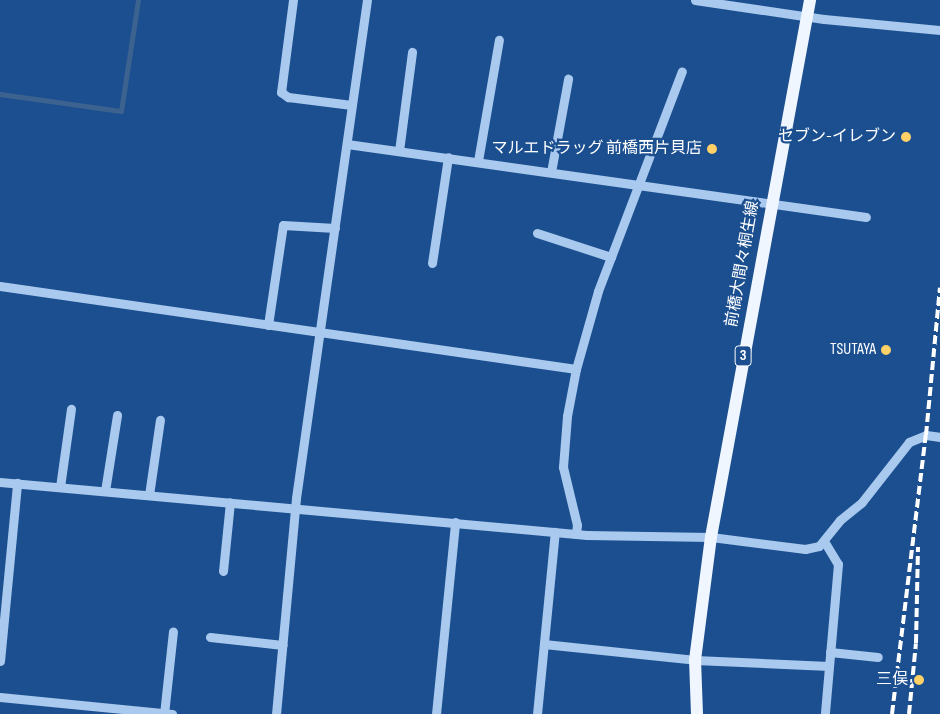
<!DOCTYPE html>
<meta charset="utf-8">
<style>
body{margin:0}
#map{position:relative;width:940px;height:714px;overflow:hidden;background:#1b4f8f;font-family:"Sofia Sans Condensed","Noto Sans JP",sans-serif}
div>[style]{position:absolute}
.stream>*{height:5px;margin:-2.5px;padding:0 2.5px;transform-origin:2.5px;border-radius:2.5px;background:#3c6290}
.minor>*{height:9px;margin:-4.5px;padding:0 4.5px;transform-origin:4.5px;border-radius:4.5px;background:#a9c9ee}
.major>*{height:12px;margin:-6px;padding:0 6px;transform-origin:6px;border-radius:6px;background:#f0f6ff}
.rail>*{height:4px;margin-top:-2px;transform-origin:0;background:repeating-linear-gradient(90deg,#fff 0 9px,transparent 0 13px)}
.dots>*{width:14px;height:14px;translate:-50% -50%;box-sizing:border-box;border:2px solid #1b4f8f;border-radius:50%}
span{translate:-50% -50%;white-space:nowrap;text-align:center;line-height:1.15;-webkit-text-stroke:4.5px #1b4f8f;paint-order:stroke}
.shield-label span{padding:1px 4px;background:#1b4f8f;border:1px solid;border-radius:4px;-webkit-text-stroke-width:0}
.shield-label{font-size:15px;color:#fff;font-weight:700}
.poi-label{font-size:16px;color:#fff}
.right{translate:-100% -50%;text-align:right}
.street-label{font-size:16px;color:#fff}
</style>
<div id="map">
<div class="stream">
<i style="left:0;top:94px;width:122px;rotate:8deg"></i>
<i style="left:121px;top:111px;width:112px;rotate:-81.3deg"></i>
</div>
<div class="minor">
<i style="left:293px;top:0;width:93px;rotate:97.4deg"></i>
<i style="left:281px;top:92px;width:9px;rotate:36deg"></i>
<i style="left:288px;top:97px;width:64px;rotate:7.1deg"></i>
<i style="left:695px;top:0;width:130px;rotate:8.4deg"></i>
<i style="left:824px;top:19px;width:117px;rotate:5.4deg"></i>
<i style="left:347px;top:144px;width:524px;rotate:8.01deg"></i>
<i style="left:399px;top:151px;width:100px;rotate:-82.5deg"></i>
<i style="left:478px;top:161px;width:123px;rotate:-80.2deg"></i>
<i style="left:551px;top:172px;width:95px;rotate:-79.6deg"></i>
<i style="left:537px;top:233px;width:78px;rotate:18deg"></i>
<i style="left:432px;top:263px;width:107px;rotate:-81.4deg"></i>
<i style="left:0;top:286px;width:582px;rotate:8.2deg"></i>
<i style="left:268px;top:325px;width:101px;rotate:-81.5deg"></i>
<i style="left:283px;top:225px;width:52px;rotate:3.3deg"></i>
<i style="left:0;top:482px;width:589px;rotate:5.16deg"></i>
<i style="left:587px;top:535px;width:124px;rotate:0.9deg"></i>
<i style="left:711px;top:537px;width:95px;rotate:7.3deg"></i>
<i style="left:805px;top:549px;width:14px;rotate:-12deg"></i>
<i style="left:819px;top:546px;width:33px;rotate:-51deg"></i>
<i style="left:840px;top:520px;width:28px;rotate:-39deg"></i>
<i style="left:862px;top:502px;width:76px;rotate:-51.9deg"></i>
<i style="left:909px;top:442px;width:18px;rotate:-22deg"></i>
<i style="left:926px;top:435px;width:14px;rotate:8deg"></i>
<i style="left:60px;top:487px;width:79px;rotate:-82deg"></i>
<i style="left:105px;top:491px;width:77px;rotate:-81deg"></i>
<i style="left:149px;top:495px;width:76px;rotate:-81.7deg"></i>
<i style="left:576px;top:534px;width:9px;rotate:-84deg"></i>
<i style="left:577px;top:525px;width:60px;rotate:-103.6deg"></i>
<i style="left:563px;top:467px;width:51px;rotate:-85.5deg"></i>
<i style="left:567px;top:416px;width:48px;rotate:-79.2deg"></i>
<i style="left:576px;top:369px;width:81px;rotate:-74.2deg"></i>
<i style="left:598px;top:291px;width:235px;rotate:-69.1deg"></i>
<i style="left:824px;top:541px;width:27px;rotate:59deg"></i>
<i style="left:838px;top:564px;width:151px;rotate:95deg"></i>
<i style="left:223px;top:571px;width:69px;rotate:-84.2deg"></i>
<i style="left:210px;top:637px;width:73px;rotate:6.3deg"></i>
<i style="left:544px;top:644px;width:152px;rotate:6deg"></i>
<i style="left:695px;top:660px;width:134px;rotate:2.6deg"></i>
<i style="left:830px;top:652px;width:48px;rotate:5.9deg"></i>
<i style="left:0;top:661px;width:179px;rotate:-84.5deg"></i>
<i style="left:0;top:697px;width:173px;rotate:5.6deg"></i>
<i style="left:164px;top:714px;width:83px;rotate:-83.8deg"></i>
<i style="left:276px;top:714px;width:217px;rotate:-84.7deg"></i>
<i style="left:296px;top:498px;width:503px;rotate:-81.89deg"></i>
<i style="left:436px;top:714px;width:193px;rotate:-84.3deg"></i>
<i style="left:537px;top:714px;width:183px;rotate:-84.4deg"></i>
</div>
<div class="major">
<i style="left:697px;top:714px;width:54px;rotate:-92.1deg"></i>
<i style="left:695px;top:660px;width:124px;rotate:-82.6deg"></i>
<i style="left:711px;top:537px;width:546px;rotate:-79.55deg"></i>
</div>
<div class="rail">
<i style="left:892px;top:714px;width:281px;rotate:-83.1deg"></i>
<i style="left:926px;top:435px;width:148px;rotate:-84.6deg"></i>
<i style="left:909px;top:714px;width:71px;rotate:-84.4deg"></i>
<i style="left:916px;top:643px;width:96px;rotate:-88.8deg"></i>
</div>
<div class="dots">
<i style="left:906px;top:137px;background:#ffd166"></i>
<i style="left:712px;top:149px;background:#ffd166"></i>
<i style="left:886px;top:350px;background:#ffd166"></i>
<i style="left:919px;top:680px;background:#ffd166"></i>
</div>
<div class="shield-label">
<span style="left:743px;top:356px">3</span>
</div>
<div class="poi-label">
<span class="right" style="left:896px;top:137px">セブン-イレブン</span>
<span class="right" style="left:702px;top:149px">マルエドラッグ 前橋西片貝店</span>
<span class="right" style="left:876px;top:350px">TSUTAYA</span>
<span class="right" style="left:908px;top:680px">三俣</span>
</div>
<div class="street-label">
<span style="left:743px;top:264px;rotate:-80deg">前橋大間々桐生線</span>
</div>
</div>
